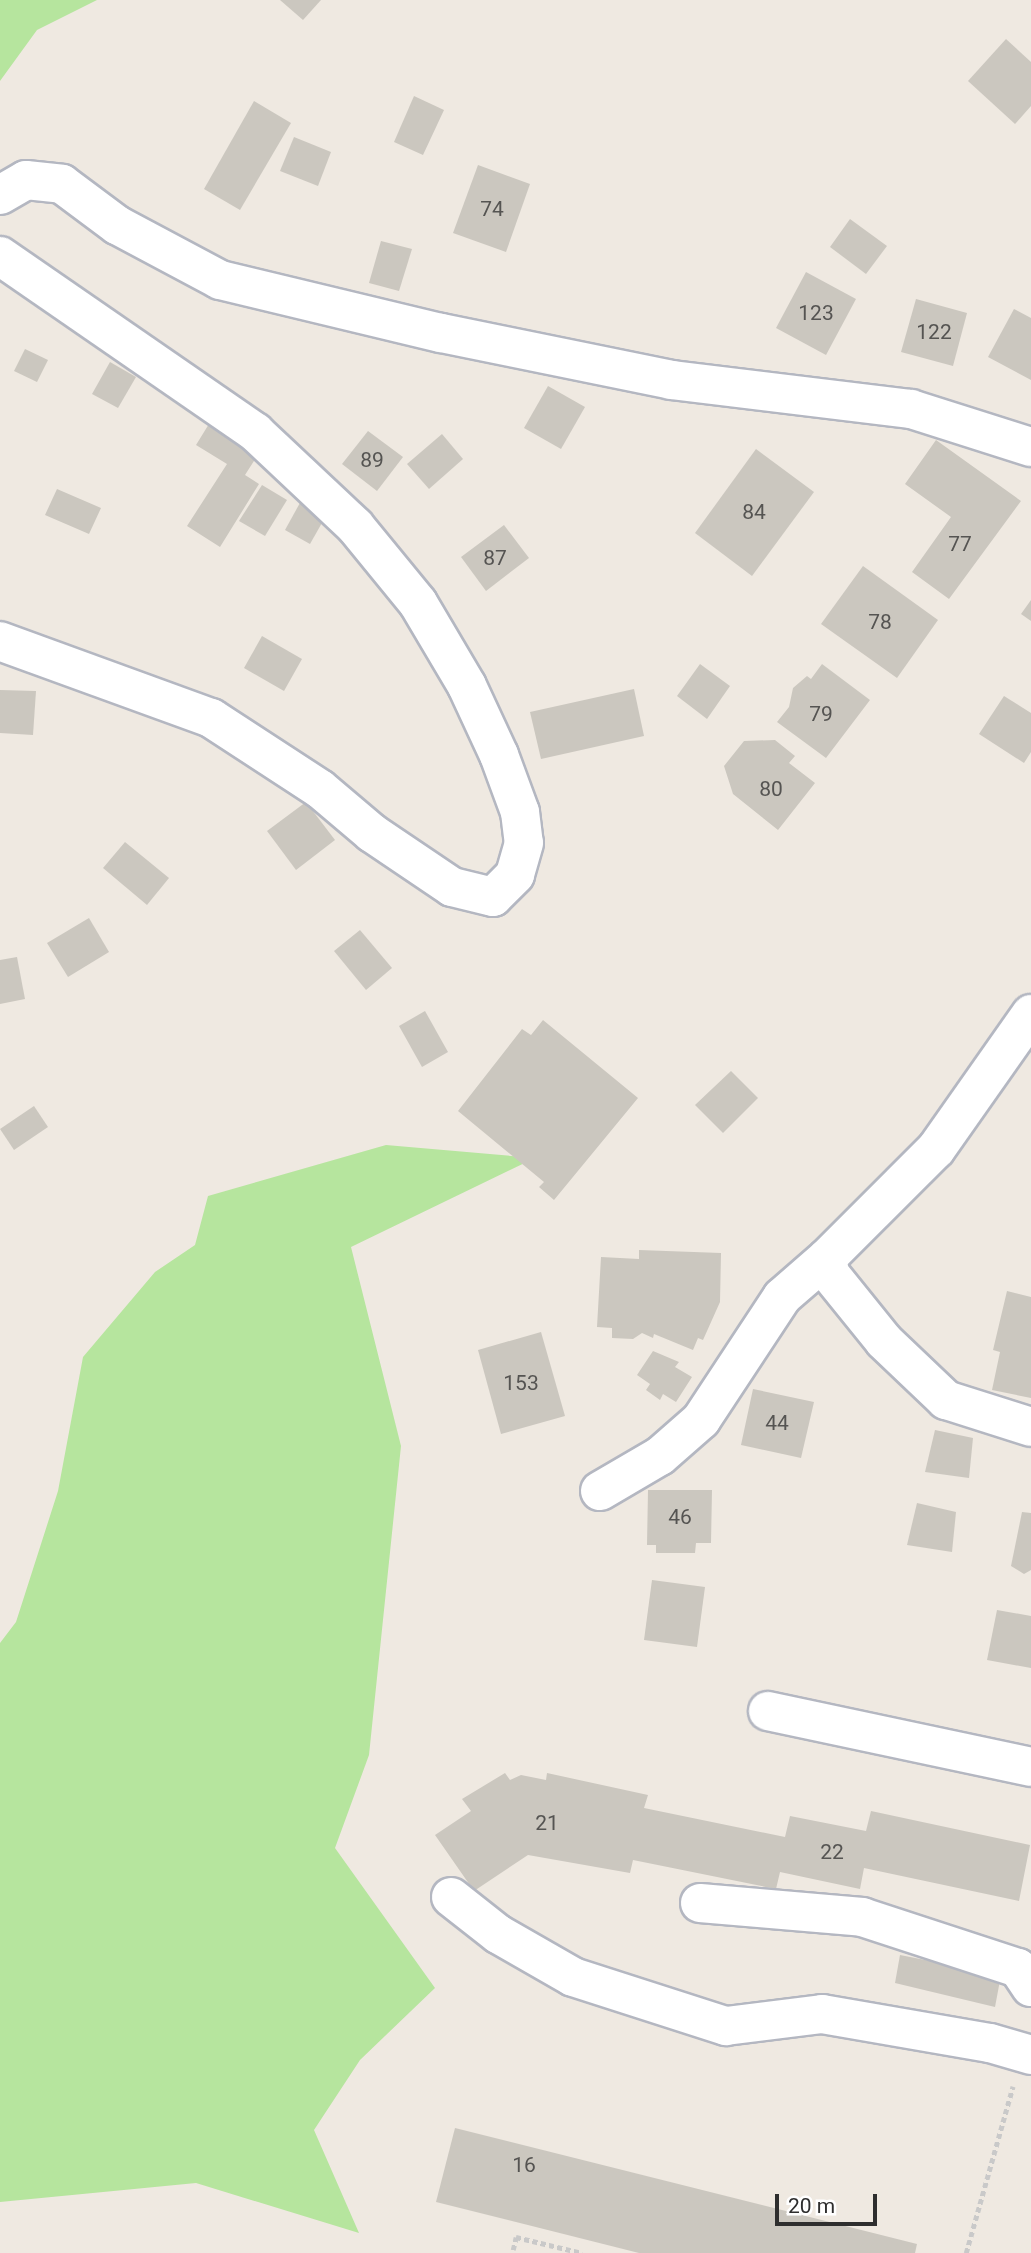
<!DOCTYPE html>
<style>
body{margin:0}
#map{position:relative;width:1031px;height:2253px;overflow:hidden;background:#efe9e1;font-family:Roboto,sans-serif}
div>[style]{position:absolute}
.green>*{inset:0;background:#b6e59e}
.building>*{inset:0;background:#cbc7bf}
.path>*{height:4.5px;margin-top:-2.25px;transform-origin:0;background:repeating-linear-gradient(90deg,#c9c9c9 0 5px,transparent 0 8.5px)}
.roads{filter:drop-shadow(2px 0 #b4b7c1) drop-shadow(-2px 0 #b4b7c1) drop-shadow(0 2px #b4b7c1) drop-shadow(0 -2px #b4b7c1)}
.minor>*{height:38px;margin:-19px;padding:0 19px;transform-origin:19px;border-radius:19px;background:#fff}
span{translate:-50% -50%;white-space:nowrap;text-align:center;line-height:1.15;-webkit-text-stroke:5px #fff;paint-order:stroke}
.number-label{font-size:21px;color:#555452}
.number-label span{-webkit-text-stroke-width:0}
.scale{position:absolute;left:775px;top:2194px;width:102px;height:32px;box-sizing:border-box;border:4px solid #2e2e2e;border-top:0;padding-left:9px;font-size:21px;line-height:24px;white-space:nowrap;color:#2e2e2e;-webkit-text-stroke:5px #fff;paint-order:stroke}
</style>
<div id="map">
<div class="green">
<i style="clip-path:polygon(0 0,97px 0,37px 30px,0 81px)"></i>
<i style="clip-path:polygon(386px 1145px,535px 1158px,351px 1247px,401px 1446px,369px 1755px,335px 1848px,435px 1988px,360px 2060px,314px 2130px,359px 2233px,196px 2183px,0 2202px,0 1643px,16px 1622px,58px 1491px,83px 1357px,155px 1272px,195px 1245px,208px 1196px)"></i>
</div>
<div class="building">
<i style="clip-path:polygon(280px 0,321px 0,303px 20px)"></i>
<i style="clip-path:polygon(1006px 39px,1031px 62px,1031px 106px,1015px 124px,968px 81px)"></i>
<i style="clip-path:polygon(414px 96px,444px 110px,423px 155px,394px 142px)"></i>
<i style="clip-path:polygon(254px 101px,291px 123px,240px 210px,204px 189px)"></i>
<i style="clip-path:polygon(294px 137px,331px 152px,318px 186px,280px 171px)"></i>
<i style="clip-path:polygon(478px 165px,530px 184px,506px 252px,453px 233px)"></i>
<i style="clip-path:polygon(850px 219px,887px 246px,866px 274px,830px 247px)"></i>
<i style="clip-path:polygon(381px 241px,412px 249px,399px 291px,369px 283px)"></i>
<i style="clip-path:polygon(806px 272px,856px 299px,826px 355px,776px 328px)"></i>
<i style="clip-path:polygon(916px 299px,967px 313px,953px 366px,901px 352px)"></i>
<i style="clip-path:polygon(1014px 309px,1031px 318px,1031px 380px,988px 357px)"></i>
<i style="clip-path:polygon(25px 349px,48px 360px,37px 382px,14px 371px)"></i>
<i style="clip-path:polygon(110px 362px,136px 377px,118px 408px,92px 394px)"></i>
<i style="clip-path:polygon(548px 386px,585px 407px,561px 449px,524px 428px)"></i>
<i style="clip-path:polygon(212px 419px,261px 450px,245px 475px,259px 484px,220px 547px,187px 526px,227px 464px,196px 445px)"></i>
<i style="clip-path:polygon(368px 431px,403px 457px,377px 491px,342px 464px)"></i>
<i style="clip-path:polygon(442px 434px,463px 459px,429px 489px,407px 464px)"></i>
<i style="clip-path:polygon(936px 440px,1021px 501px,949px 599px,912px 572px,951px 517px,905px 484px)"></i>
<i style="clip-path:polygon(756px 449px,814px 492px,752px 576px,695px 533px)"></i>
<i style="clip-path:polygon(262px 485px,287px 500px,265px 536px,239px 521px)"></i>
<i style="clip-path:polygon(57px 489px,101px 508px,89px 534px,45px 515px)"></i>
<i style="clip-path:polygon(301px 501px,327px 514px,310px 544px,285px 530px)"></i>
<i style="clip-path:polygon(504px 525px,529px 558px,486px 591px,461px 557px)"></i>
<i style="clip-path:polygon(863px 566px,938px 620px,897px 678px,821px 624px)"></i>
<i style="clip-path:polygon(1031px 600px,1031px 621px,1021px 614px)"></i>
<i style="clip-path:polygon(262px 636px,302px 659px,284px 691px,244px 668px)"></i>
<i style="clip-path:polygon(700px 664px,730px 686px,707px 719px,677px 696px)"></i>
<i style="clip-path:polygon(822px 664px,870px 700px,826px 758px,777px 722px,789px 707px,793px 688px,807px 676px,811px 679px)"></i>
<i style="clip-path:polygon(634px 689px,644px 736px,541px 759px,530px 712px)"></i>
<i style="clip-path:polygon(0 690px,36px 691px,33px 735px,0 733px)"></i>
<i style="clip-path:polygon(1004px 696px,1031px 713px,1031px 752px,1024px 763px,979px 734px)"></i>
<i style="clip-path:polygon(775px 740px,795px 756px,789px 763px,815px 783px,778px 830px,733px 794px,724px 766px,744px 741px)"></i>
<i style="clip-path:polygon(306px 802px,335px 840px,296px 870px,267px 831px)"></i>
<i style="clip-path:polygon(125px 842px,169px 878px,147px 905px,103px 868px)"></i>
<i style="clip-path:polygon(89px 918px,109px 952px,68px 977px,47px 943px)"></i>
<i style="clip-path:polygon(360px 930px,392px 968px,366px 990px,334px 951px)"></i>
<i style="clip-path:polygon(17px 957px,25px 999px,0 1004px,0 960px)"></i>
<i style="clip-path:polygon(425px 1011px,448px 1052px,422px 1067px,399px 1026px)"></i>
<i style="clip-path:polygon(543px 1020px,638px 1098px,554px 1200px,539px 1187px,544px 1182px,458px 1111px,522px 1029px,531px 1035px)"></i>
<i style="clip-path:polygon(731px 1071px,758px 1098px,723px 1133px,695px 1105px)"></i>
<i style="clip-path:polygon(34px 1106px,48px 1127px,14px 1150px,0 1129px)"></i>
<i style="clip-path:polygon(639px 1250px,721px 1253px,720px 1302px,703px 1340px,698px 1338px,693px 1350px,654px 1334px,653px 1338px,642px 1333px,633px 1339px,612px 1338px,612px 1328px,597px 1327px,601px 1257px,639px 1259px)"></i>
<i style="clip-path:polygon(1007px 1291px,1031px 1297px,1031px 1398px,992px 1390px,1000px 1352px,993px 1350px)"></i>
<i style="clip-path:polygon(541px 1332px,565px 1416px,501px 1434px,478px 1350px)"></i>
<i style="clip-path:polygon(653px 1351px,679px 1362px,675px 1367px,692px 1377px,676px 1402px,663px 1394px,660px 1400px,646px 1390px,650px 1384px,637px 1375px)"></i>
<i style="clip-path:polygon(753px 1389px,814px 1402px,801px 1458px,741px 1445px)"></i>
<i style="clip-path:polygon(935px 1430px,973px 1438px,969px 1478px,925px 1472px)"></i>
<i style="clip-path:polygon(648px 1490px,712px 1490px,711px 1543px,696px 1543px,695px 1553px,656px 1553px,656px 1545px,647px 1545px)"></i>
<i style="clip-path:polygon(917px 1503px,956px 1512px,952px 1552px,907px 1545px)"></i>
<i style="clip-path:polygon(1022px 1512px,1031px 1513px,1031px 1570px,1024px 1574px,1011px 1566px)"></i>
<i style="clip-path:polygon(652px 1580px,705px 1587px,697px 1647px,644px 1640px)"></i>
<i style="clip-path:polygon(997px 1610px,1031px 1616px,1031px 1668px,987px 1660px)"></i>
<i style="clip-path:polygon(505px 1773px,510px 1780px,521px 1775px,546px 1780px,547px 1773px,648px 1795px,644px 1808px,785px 1837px,790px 1816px,866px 1831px,871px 1811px,1030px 1845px,1019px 1901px,864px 1868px,860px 1889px,780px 1872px,776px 1889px,633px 1860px,630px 1873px,528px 1855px,474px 1891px,435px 1835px,471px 1811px,462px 1799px)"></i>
<i style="clip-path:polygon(900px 1955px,1001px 1975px,995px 2007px,895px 1983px)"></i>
<i style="clip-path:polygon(455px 2128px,917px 2244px,915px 2253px,639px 2253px,436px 2202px)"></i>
</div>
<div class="path">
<i style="left:513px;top:2250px;width:13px;rotate:-77deg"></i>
<i style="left:516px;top:2237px;width:68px;rotate:13.6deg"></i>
<i style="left:966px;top:2253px;width:173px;rotate:-74.3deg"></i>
</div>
<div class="roads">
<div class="minor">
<i style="left:0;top:195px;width:30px;rotate:-30deg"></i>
<i style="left:26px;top:180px;width:36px;rotate:6deg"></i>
<i style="left:62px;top:184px;width:69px;rotate:36.7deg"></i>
<i style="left:117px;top:225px;width:117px;rotate:28.1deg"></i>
<i style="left:220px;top:280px;width:227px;rotate:13.5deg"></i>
<i style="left:441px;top:333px;width:235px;rotate:11.5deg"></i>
<i style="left:671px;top:380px;width:242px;rotate:6.9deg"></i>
<i style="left:911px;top:409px;width:126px;rotate:17.6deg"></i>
<i style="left:0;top:256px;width:310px;rotate:34.6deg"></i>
<i style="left:255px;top:432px;width:137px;rotate:43.2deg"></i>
<i style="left:355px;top:526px;width:99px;rotate:50.7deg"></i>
<i style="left:418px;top:603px;width:96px;rotate:59.4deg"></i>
<i style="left:467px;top:686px;width:76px;rotate:65.1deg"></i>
<i style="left:499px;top:755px;width:61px;rotate:69.8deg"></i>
<i style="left:520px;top:812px;width:31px;rotate:83deg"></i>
<i style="left:524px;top:843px;width:33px;rotate:106deg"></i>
<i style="left:515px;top:875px;width:31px;rotate:135deg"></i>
<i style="left:493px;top:897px;width:42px;rotate:-166.3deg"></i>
<i style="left:452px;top:887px;width:97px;rotate:-146deg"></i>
<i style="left:372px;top:833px;width:68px;rotate:-139.8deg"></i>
<i style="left:320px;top:789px;width:130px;rotate:-146.9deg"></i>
<i style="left:211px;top:718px;width:225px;rotate:-160deg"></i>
<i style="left:1031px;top:1014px;width:165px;rotate:125.1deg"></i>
<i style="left:936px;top:1149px;width:154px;rotate:135deg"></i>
<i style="left:827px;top:1258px;width:16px;rotate:79deg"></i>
<i style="left:830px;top:1274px;width:86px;rotate:51.1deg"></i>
<i style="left:884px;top:1341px;width:86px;rotate:43.6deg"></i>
<i style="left:946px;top:1400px;width:89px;rotate:17.6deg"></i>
<i style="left:600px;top:1491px;width:69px;rotate:-30.3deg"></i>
<i style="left:660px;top:1456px;width:55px;rotate:-41.3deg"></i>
<i style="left:701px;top:1420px;width:147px;rotate:-56.6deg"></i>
<i style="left:782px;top:1297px;width:60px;rotate:-40.9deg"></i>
<i style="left:768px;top:1711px;width:269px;rotate:12deg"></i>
<i style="left:451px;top:1897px;width:60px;rotate:38.2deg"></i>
<i style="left:498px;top:1934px;width:86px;rotate:29.8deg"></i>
<i style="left:573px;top:1977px;width:161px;rotate:17.8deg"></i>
<i style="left:726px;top:2026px;width:97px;rotate:-7.1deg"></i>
<i style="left:822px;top:2014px;width:170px;rotate:9.8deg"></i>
<i style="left:990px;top:2043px;width:43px;rotate:16.3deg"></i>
<i style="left:700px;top:1903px;width:163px;rotate:4.9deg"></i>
<i style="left:862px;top:1917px;width:164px;rotate:18.1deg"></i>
<i style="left:1018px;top:1968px;width:23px;rotate:56deg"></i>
</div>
</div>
<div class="number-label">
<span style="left:492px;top:209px">74</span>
<span style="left:816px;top:313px">123</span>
<span style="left:934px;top:332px">122</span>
<span style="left:372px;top:460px">89</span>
<span style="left:754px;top:512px">84</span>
<span style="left:960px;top:544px">77</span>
<span style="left:495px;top:558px">87</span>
<span style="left:880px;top:622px">78</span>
<span style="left:821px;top:714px">79</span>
<span style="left:771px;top:789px">80</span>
<span style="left:521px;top:1383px">153</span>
<span style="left:777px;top:1423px">44</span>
<span style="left:680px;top:1517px">46</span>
<span style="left:547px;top:1823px">21</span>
<span style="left:832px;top:1852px">22</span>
<span style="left:524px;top:2165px">16</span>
</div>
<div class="scale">20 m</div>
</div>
